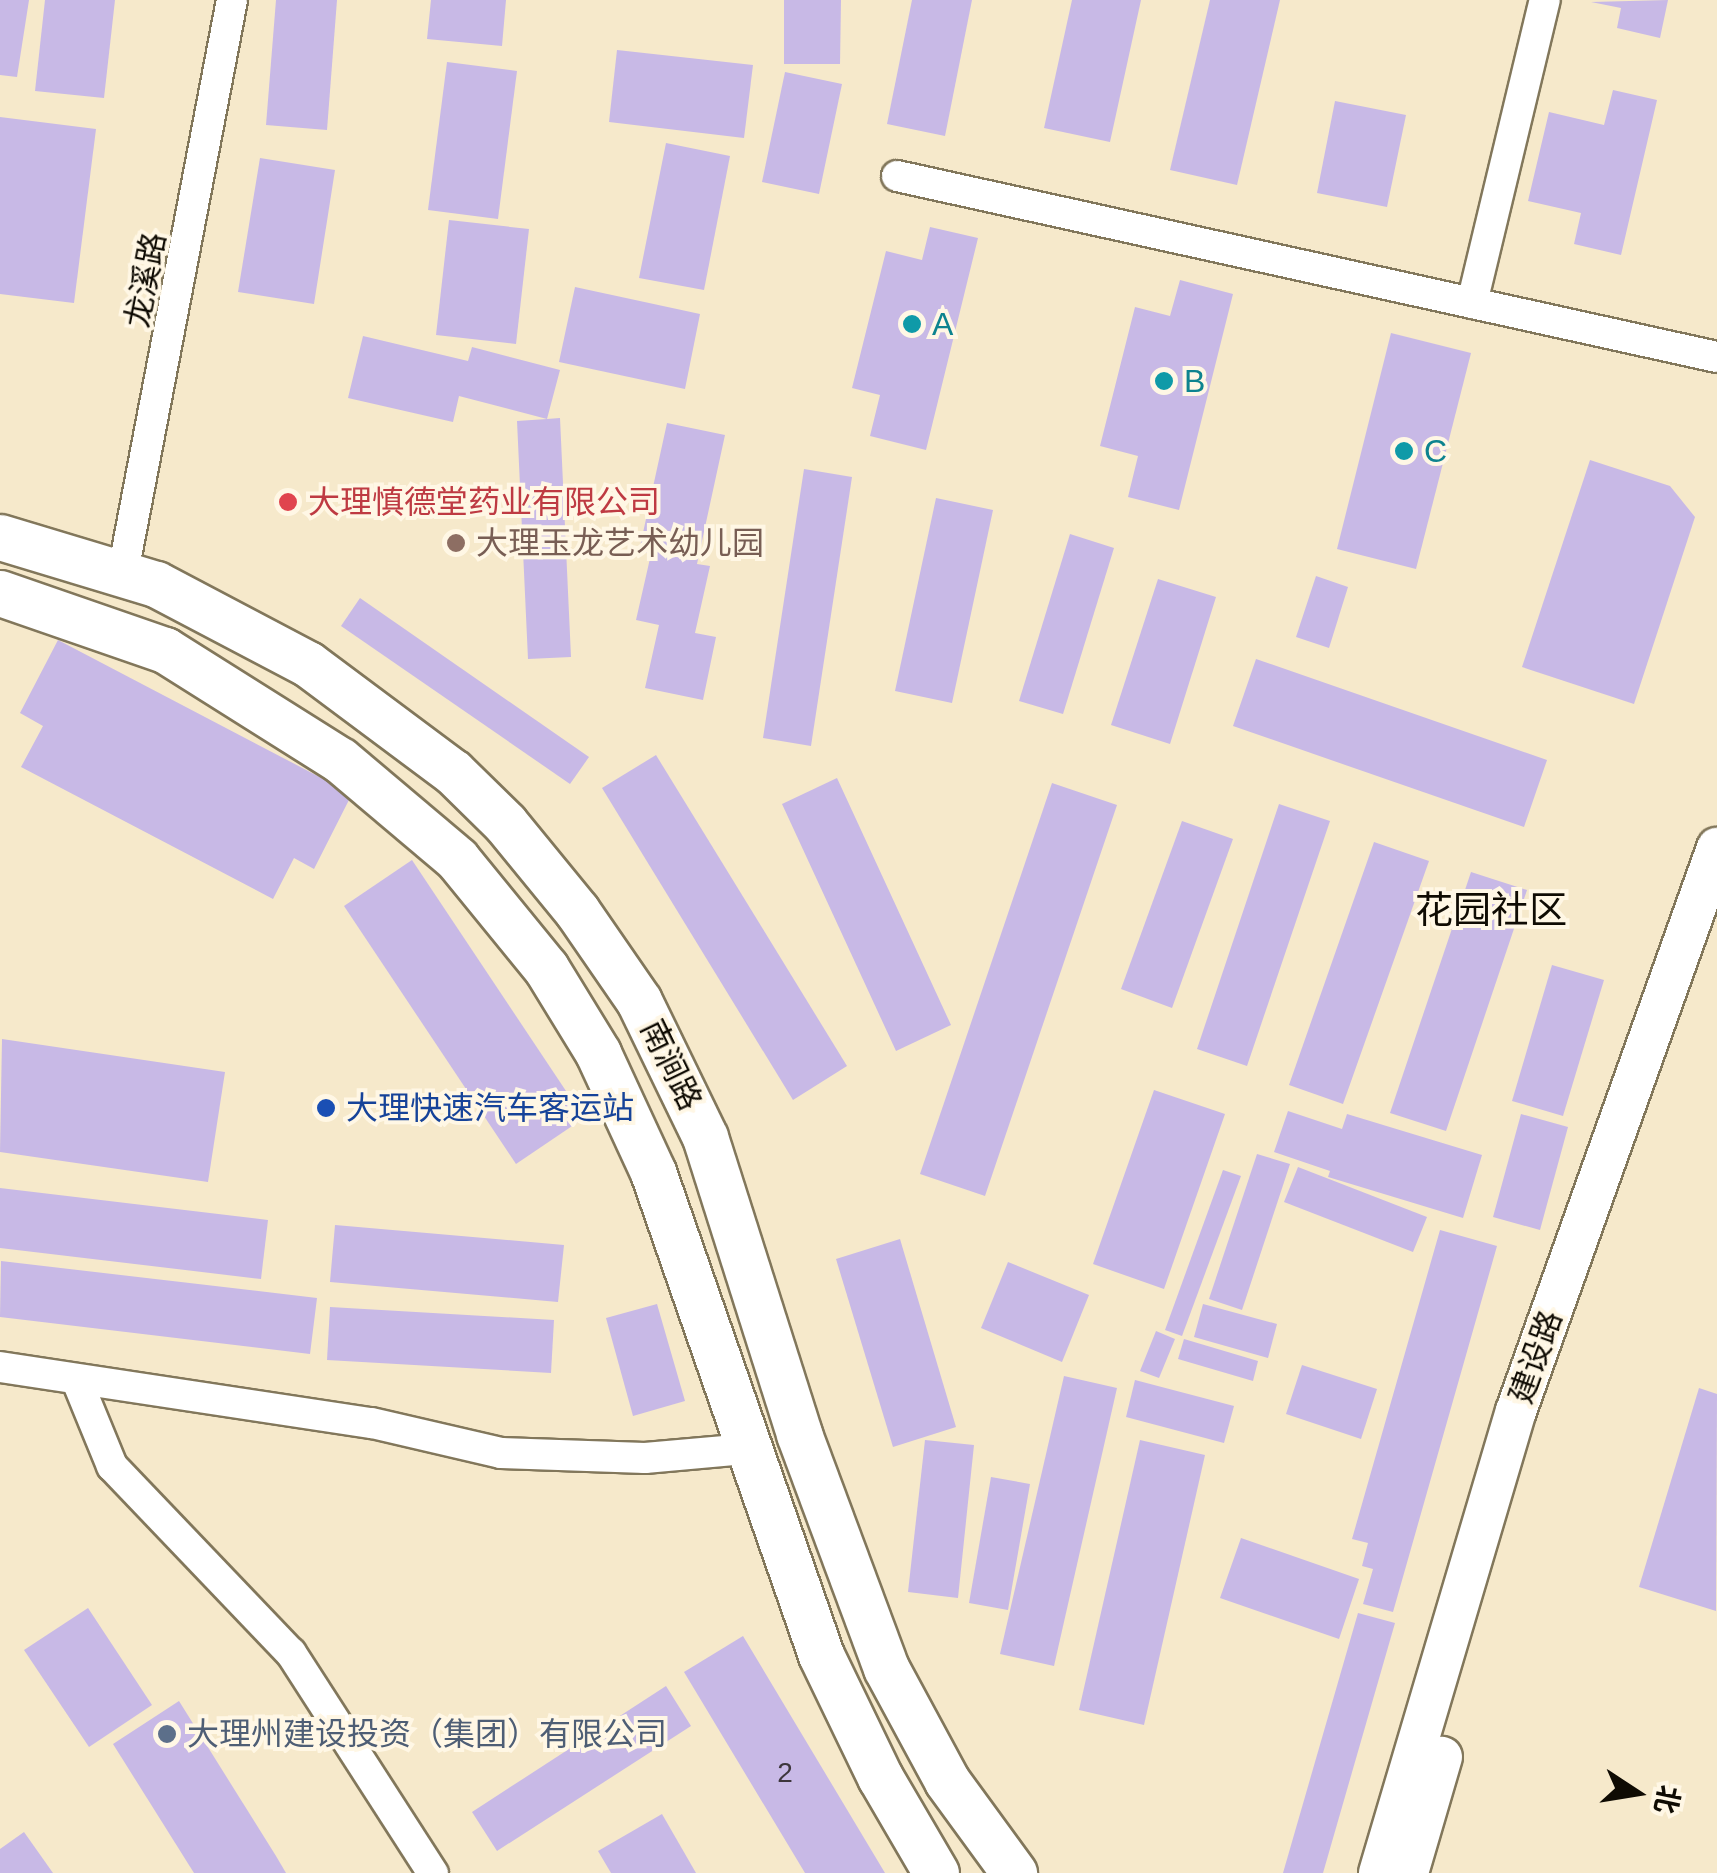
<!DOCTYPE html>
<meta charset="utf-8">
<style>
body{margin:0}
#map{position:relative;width:1717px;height:1873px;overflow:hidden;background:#f6e9cb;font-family:Helvetica,"Noto Sans SC",sans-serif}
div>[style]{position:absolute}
.building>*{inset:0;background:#c8b9e6}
.roads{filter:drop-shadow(2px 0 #82775b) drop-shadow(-2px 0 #82775b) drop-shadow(0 2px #82775b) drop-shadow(0 -2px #82775b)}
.minor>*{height:30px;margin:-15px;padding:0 15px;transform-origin:15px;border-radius:15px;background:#fff}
.major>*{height:40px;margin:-20px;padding:0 20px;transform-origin:20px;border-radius:20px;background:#fff}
.highway>*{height:45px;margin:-22.5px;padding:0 22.5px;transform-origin:22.5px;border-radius:22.5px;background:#fff}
.dots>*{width:28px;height:28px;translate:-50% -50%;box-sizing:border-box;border:5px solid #fff7e5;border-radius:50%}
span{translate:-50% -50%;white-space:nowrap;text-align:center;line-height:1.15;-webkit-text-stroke:8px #fff7e5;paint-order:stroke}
.number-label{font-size:28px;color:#3d363c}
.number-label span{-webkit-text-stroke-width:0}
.street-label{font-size:32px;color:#0f0b03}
.culture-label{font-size:32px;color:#0d838f}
.left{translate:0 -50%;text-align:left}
.health-label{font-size:32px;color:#be3a42}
.education-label{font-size:32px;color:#785e54}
.transit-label{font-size:32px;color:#164399}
.service-label{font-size:32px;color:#4e5e75}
.quarter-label{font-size:38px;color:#0f0b03}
.north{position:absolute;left:1587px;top:1743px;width:100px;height:100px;-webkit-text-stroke:8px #fff7e5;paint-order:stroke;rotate:102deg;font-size:28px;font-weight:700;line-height:40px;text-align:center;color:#0f0b03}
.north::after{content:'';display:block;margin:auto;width:35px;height:45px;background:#0f0b03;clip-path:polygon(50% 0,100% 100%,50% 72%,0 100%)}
</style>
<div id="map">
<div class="building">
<i style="clip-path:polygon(0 0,29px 0,17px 77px,0 75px)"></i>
<i style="clip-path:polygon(45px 0,115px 0,104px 98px,35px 91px)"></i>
<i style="clip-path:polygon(276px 0,337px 0,327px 130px,266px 125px)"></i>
<i style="clip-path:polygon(431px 0,506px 0,502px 46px,427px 39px)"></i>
<i style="clip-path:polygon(784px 0,841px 0,840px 64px,784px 64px)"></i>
<i style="clip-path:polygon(912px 0,972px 0,945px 136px,887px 124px)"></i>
<i style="clip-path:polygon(1072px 0,1141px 0,1110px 142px,1044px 128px)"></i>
<i style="clip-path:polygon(1210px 0,1280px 0,1237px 185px,1170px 170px)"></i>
<i style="clip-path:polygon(1668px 0,1660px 38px,1617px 28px,1621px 8px,1591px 2px)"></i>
<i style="clip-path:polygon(617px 50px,753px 65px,744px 138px,609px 122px)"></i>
<i style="clip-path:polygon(447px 62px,517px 71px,498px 219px,428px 210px)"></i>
<i style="clip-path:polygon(785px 72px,842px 84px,819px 194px,762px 182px)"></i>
<i style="clip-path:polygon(1613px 90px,1657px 100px,1621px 255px,1574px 244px,1581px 213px,1528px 201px,1549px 112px,1604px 125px)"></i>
<i style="clip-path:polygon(1335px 101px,1406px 115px,1387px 207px,1317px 193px)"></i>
<i style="clip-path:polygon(0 117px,96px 129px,74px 303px,0 294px)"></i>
<i style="clip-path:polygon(666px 143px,730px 156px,704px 290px,639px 278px)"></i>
<i style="clip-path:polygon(260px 158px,335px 170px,314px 304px,238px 292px)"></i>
<i style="clip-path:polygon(449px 220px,529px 229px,516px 344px,436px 335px)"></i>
<i style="clip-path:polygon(930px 227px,978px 238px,926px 450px,870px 436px,880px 395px,852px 388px,886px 251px,922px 260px)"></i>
<i style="clip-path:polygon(1180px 280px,1233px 294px,1179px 510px,1128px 497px,1138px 456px,1100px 446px,1135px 307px,1170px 316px)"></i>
<i style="clip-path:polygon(575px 287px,700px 314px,685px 389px,559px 362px)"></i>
<i style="clip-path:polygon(1391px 333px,1471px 353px,1416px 569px,1337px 549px)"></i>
<i style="clip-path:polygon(363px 336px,468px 361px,472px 347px,560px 370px,547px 419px,560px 418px,571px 657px,528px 659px,517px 421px,547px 419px,459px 396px,453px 422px,348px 398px)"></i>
<i style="clip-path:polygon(667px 423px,725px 435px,697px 564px,710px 566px,695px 633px,716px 637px,703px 700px,645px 688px,659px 625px,636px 620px,651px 554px,639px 551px)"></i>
<i style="clip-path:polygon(1590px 460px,1670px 486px,1695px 517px,1634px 704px,1522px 667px)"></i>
<i style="clip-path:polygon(804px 469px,852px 477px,811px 746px,763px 738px)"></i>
<i style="clip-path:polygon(936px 498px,993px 510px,952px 703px,895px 691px)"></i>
<i style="clip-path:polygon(1070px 534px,1114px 548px,1063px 714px,1019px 701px)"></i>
<i style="clip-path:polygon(1316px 576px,1348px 587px,1329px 648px,1296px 637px)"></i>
<i style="clip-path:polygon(1158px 579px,1216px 597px,1170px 744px,1111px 725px)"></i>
<i style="clip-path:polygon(360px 598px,589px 757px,570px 784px,341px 626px)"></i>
<i style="clip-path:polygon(58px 640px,352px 794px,314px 869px,294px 858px,273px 899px,21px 767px,43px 726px,20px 713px)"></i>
<i style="clip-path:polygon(1256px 659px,1547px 760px,1524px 827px,1233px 726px)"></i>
<i style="clip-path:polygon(656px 755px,847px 1066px,793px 1100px,602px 788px)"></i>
<i style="clip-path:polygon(837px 778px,951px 1025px,896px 1051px,782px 804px)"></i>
<i style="clip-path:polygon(1052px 783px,1117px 805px,985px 1196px,920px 1174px)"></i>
<i style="clip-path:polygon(1279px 804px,1330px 821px,1247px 1066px,1197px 1049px)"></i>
<i style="clip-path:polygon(1182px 821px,1233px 839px,1172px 1008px,1121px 989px)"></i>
<i style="clip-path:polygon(1374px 842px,1429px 861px,1343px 1104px,1289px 1085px)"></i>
<i style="clip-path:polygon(412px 860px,584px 1118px,516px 1164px,344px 906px)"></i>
<i style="clip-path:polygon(1471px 872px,1527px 890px,1446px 1131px,1390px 1113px)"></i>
<i style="clip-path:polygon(1552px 965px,1604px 980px,1563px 1116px,1512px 1101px)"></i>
<i style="clip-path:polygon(2px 1039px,225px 1072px,208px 1182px,0 1152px)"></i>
<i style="clip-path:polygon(1154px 1090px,1225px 1114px,1164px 1289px,1093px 1264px)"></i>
<i style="clip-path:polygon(1288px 1111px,1342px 1129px,1347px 1114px,1482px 1155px,1463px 1218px,1328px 1177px,1330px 1171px,1274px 1152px)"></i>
<i style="clip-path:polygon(1521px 1114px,1568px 1127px,1540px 1230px,1493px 1217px)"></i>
<i style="clip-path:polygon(1257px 1154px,1290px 1164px,1242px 1310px,1209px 1299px)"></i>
<i style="clip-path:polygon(1298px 1167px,1427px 1217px,1413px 1252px,1284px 1202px)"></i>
<i style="clip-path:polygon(1223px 1170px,1241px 1176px,1182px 1336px,1165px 1330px)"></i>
<i style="clip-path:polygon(0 1188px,268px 1220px,261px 1279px,0 1248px)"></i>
<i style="clip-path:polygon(335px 1225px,564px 1245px,558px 1302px,330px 1282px)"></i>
<i style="clip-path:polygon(1440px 1230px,1497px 1246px,1393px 1612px,1363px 1604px,1373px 1569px,1362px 1566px,1368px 1543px,1352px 1539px)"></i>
<i style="clip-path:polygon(900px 1239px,956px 1427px,893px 1447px,836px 1259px)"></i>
<i style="clip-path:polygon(1px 1261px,317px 1298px,310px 1354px,0 1317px)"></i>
<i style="clip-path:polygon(1008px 1262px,1089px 1295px,1062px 1362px,981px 1328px)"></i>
<i style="clip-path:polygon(657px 1304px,685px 1401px,633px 1416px,606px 1318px)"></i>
<i style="clip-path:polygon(1203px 1304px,1277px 1324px,1268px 1358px,1194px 1337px)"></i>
<i style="clip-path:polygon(330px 1307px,554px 1320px,551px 1373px,327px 1360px)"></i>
<i style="clip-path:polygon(1156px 1331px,1175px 1339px,1159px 1378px,1140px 1371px)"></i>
<i style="clip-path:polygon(1184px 1339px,1258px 1361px,1253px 1381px,1178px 1359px)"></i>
<i style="clip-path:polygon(1302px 1365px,1377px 1389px,1361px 1439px,1286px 1414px)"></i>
<i style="clip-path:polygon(1064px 1376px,1117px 1388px,1054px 1666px,1000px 1654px)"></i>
<i style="clip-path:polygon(1135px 1380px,1234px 1406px,1224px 1443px,1126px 1417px)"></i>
<i style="clip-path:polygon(1699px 1388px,1717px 1394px,1716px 1611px,1639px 1587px)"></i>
<i style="clip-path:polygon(925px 1440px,974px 1445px,958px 1598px,908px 1592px)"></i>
<i style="clip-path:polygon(1140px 1440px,1205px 1455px,1144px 1725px,1079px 1710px)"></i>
<i style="clip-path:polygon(991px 1477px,1030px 1484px,1008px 1610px,969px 1603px)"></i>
<i style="clip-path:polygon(1241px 1538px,1359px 1579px,1339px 1639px,1220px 1598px)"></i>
<i style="clip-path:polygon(88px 1608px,152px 1705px,89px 1747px,24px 1650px)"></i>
<i style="clip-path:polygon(1358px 1613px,1395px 1623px,1323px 1873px,1283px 1873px)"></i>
<i style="clip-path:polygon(743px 1636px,885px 1873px,805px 1873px,684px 1672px)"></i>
<i style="clip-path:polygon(666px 1686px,691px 1726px,497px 1851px,472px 1812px)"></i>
<i style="clip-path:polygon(179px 1701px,276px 1856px,286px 1873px,194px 1873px,113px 1744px)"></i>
<i style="clip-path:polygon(662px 1814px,696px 1873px,611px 1873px,598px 1851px)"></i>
<i style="clip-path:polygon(24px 1832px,53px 1873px,0 1873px,0 1849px)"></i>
</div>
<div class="roads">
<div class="minor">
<i style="left:897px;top:176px;width:840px;rotate:12.45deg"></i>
<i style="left:1472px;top:303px;width:312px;rotate:-76.5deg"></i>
<i style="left:123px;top:572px;width:582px;rotate:-79.21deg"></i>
<i style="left:0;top:1367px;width:376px;rotate:8.6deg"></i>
<i style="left:372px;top:1423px;width:132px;rotate:13.1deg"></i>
<i style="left:501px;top:1453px;width:144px;rotate:2deg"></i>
<i style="left:645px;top:1458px;width:100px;rotate:-5.1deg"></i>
<i style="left:78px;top:1383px;width:90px;rotate:67.7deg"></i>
<i style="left:112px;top:1466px;width:259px;rotate:46.3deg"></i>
<i style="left:291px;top:1653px;width:262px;rotate:57.2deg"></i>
</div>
<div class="major">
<i style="left:1379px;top:1873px;width:482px;rotate:-73.5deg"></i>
<i style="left:1516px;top:1411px;width:598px;rotate:-70.35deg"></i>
<i style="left:1408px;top:1873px;width:121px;rotate:-73.7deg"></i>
</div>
<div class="highway">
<i style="left:0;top:537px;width:163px;rotate:16.8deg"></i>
<i style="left:156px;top:584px;width:172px;rotate:27.8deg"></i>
<i style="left:308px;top:664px;width:181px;rotate:36.7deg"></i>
<i style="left:453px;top:772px;width:73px;rotate:44.4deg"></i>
<i style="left:505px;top:823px;width:114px;rotate:50.7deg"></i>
<i style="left:577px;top:911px;width:109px;rotate:55.4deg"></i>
<i style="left:639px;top:1001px;width:151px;rotate:64.1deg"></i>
<i style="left:705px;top:1137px;width:312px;rotate:72.4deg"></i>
<i style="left:799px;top:1434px;width:250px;rotate:69.6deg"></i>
<i style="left:886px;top:1668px;width:128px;rotate:61.6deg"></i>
<i style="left:947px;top:1781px;width:114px;rotate:53.9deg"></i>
<i style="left:0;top:593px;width:175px;rotate:19.1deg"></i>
<i style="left:165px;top:650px;width:207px;rotate:32.2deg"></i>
<i style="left:340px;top:760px;width:153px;rotate:40.2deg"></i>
<i style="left:457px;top:859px;width:141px;rotate:50.8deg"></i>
<i style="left:546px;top:968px;width:100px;rotate:58.5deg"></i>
<i style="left:598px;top:1053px;width:131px;rotate:65.2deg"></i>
<i style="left:653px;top:1172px;width:511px;rotate:70.82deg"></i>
<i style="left:821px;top:1655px;width:136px;rotate:64.2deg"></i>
<i style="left:880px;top:1777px;width:111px;rotate:59.7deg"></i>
</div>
</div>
<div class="dots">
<i style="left:912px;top:324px;background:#0f9aa8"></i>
<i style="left:1164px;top:381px;background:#0f9aa8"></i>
<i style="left:1404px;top:451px;background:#0f9aa8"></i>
<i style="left:288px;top:502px;background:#e0444e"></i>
<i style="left:456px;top:543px;background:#8d6e63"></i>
<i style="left:326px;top:1108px;background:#1a4fb4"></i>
<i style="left:167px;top:1734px;background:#5c6f8a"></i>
</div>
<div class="number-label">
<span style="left:785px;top:1773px">2</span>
</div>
<div class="street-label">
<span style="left:146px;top:280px;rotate:-79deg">龙溪路</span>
<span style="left:671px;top:1065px;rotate:64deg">南涧路</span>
<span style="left:1536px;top:1357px;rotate:-70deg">建设路</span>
</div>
<div class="culture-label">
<span class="left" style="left:932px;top:324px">A</span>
<span class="left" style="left:1184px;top:381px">B</span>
<span class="left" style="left:1424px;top:451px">C</span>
</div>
<div class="health-label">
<span class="left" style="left:308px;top:502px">大理慎德堂药业有限公司</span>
</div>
<div class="education-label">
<span class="left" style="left:476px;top:543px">大理玉龙艺术幼儿园</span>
</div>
<div class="transit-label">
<span class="left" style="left:346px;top:1108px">大理快速汽车客运站</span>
</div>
<div class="service-label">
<span class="left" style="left:187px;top:1734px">大理州建设投资（集团）有限公司</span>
</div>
<div class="quarter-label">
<span style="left:1491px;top:911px">花园社区</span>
</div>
<div class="north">北</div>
</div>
